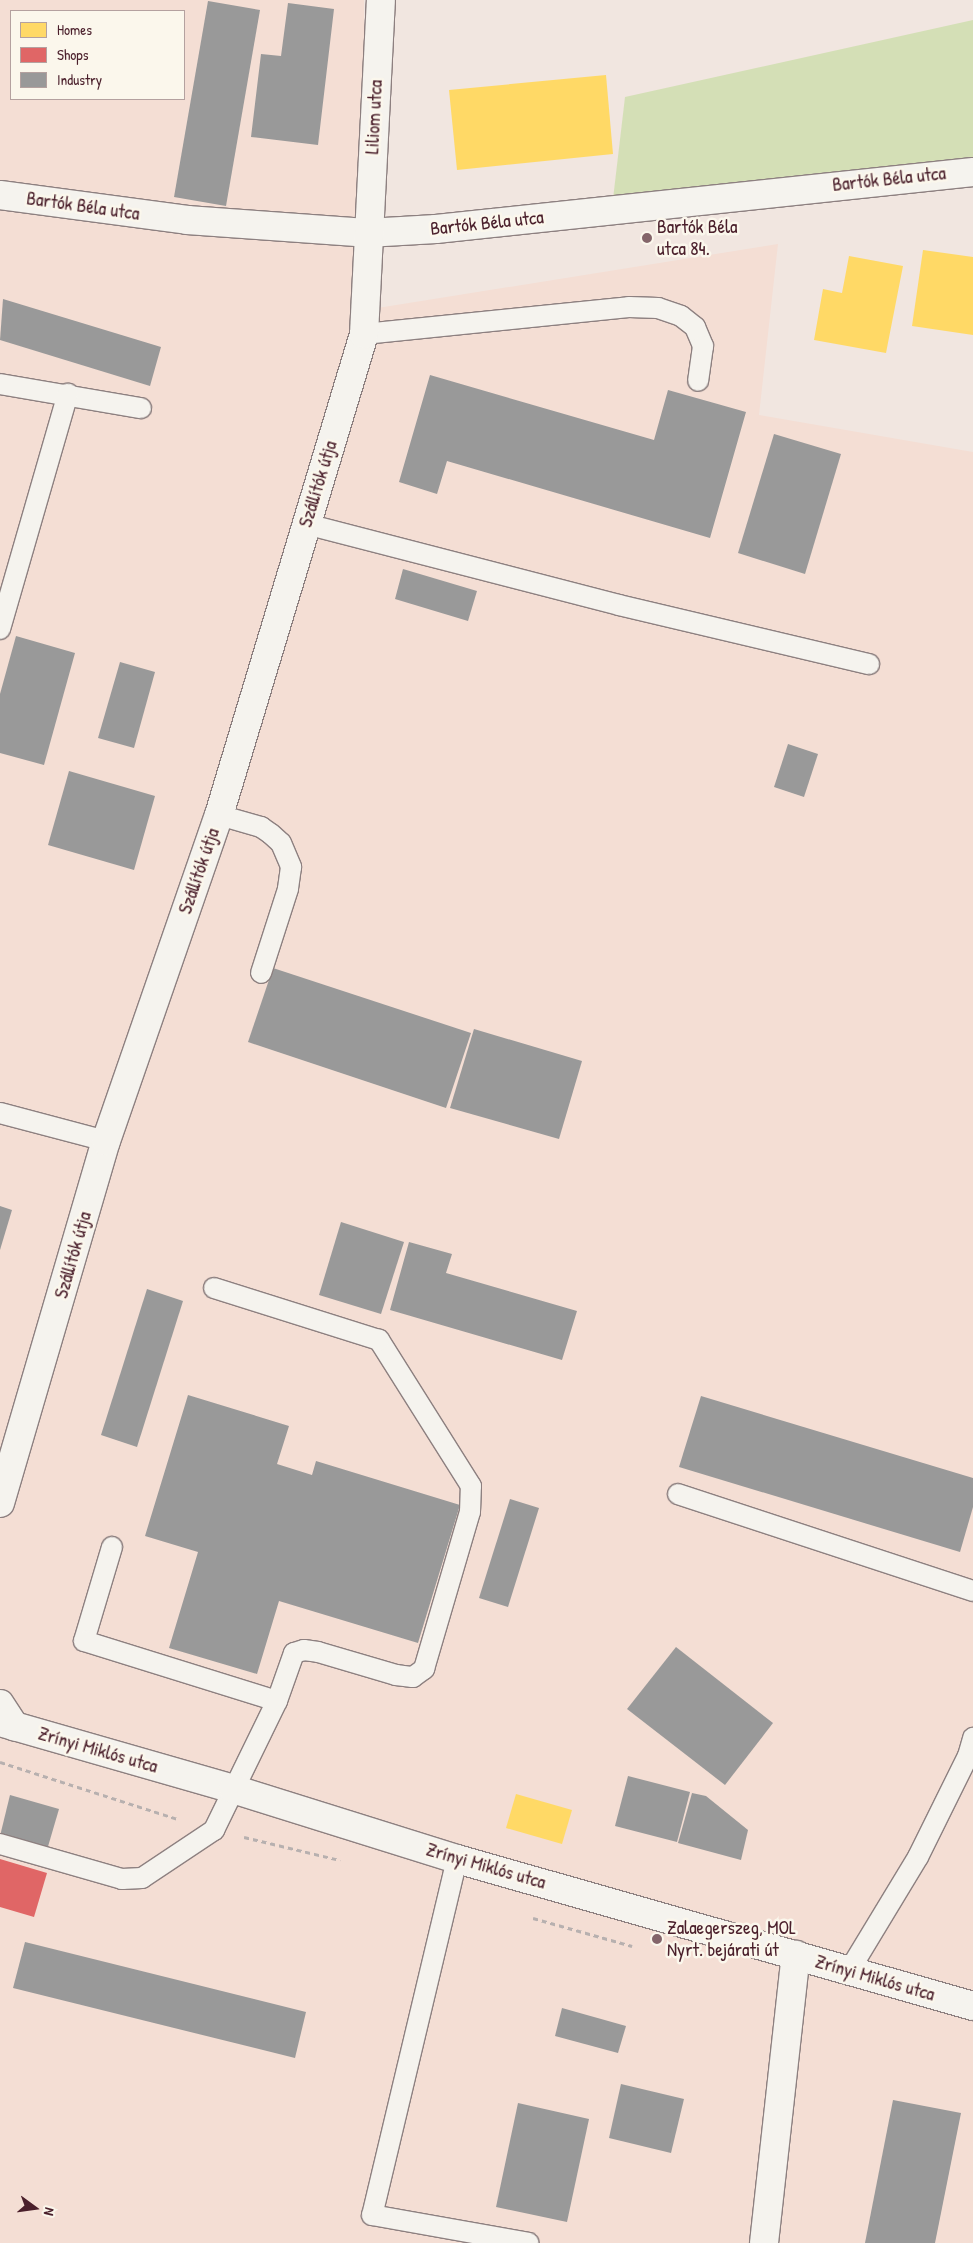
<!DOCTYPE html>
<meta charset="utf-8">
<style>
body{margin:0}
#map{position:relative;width:973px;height:2243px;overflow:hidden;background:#f1e6e0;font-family:"Patrick Hand",sans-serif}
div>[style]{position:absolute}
.built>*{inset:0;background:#f4ded4}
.green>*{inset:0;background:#d4dfb6}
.homes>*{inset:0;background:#ffd966}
.shops>*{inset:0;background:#e06666}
.industry>*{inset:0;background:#999}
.path>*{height:3px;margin-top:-1.5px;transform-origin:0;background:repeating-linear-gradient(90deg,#b7b0af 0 5px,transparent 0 9px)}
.roads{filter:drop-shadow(1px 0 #8d8080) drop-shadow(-1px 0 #8d8080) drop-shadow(0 1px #8d8080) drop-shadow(0 -1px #8d8080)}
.lane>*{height:20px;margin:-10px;padding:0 10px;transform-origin:10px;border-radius:10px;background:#f5f3ee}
.street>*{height:28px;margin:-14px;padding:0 14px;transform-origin:14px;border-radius:14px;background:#f5f3ee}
.secondary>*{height:28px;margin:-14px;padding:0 14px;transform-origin:14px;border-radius:14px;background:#f5f3ee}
.dots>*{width:14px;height:14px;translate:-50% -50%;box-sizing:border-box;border:2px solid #fbf7ec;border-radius:50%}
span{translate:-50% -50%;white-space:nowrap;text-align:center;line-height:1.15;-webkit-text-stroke:5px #fbf7ec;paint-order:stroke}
.street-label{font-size:19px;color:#4a1f2b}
.poi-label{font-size:19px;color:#4a1f2b}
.left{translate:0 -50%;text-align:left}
.legend{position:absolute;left:10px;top:10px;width:175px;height:90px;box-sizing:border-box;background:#fbf7ec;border:1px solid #b4a19f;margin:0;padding:6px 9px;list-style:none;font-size:15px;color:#4a1f2b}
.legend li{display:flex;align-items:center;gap:10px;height:25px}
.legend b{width:25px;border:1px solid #b4a19f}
.north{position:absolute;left:10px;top:2183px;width:50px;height:50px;-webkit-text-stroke:4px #fbf7ec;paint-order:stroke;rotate:104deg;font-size:14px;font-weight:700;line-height:20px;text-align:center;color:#4a1f2b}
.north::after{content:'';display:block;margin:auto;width:18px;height:22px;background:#4a1f2b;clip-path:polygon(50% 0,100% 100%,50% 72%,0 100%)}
</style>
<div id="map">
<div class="built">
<i style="clip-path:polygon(evenodd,0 0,364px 0,365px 310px,778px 244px,759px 415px,973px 452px,973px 2243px,0 2243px,0 0,11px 11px,184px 11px,184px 99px,11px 99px,11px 11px)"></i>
</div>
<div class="green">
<i style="clip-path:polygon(973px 20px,973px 184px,611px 216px,625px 97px)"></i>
</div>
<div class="homes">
<i style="clip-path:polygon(606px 75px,613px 154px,457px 170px,449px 90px)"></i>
<i style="clip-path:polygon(923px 250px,973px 257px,973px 335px,912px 326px)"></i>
<i style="clip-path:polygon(849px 256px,903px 266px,886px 353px,814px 340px,823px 289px,842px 293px)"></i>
<i style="clip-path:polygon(516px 1794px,572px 1810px,562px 1844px,506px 1828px)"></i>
</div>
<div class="shops">
<i style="clip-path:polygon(0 1859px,47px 1873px,34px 1917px,0 1907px)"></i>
</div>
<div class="industry">
<i style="clip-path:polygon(208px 1px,260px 10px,226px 206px,174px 197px)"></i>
<i style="clip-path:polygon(288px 3px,334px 9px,318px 145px,251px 137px,261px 54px,281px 56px)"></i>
<i style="clip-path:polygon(3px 299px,161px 347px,150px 386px,0 340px)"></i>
<i style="clip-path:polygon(430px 375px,654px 440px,668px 390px,746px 412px,710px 538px,447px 461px,437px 494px,399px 482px)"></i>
<i style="clip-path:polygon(774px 434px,841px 454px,805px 574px,738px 553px)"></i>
<i style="clip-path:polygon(403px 569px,477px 591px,468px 621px,395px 599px)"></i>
<i style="clip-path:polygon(16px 636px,75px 653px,44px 765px,0 753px,0 694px)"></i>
<i style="clip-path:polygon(120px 662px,155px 672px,134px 748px,98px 738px)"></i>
<i style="clip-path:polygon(788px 744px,818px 754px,804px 797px,774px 787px)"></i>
<i style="clip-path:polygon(69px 771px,155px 796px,134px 870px,48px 845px)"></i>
<i style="clip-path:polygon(273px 968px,471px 1033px,446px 1108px,248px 1042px)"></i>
<i style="clip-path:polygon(474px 1029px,582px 1061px,559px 1139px,450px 1108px)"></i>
<i style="clip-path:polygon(0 1206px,12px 1210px,0 1250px)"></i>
<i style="clip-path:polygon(341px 1222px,404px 1242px,381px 1314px,319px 1295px)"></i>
<i style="clip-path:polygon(409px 1242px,452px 1254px,446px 1273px,577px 1311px,562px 1360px,390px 1310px)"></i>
<i style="clip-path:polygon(147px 1289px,183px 1301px,137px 1447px,101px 1435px)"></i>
<i style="clip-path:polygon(188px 1395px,289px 1426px,277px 1464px,312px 1475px,316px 1461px,460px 1505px,418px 1643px,279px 1601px,257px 1674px,169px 1648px,198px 1552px,145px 1536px)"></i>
<i style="clip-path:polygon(701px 1396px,973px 1478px,973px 1507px,960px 1552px,679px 1467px)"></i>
<i style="clip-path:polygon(510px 1499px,539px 1508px,508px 1607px,479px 1598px)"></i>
<i style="clip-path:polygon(676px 1647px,773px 1723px,725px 1785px,627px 1709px)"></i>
<i style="clip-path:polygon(628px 1776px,690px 1792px,677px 1842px,615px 1826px)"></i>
<i style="clip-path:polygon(692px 1793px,706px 1796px,748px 1830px,741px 1860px,678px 1843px)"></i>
<i style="clip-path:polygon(10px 1795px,59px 1809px,47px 1850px,0 1836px)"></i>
<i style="clip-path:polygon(25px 1942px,306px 2012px,295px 2058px,13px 1988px)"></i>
<i style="clip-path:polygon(562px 2008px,626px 2026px,618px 2053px,555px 2036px)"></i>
<i style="clip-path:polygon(621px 2084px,684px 2099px,671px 2153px,609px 2138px)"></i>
<i style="clip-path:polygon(893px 2100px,961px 2113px,935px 2243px,865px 2243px)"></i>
<i style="clip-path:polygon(518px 2103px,589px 2119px,567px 2222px,496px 2207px)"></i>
</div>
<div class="path">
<i style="left:0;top:1762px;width:187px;rotate:17.8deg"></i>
<i style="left:244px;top:1837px;width:99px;rotate:13.5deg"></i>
<i style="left:533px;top:1918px;width:103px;rotate:15.8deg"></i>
</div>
<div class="roads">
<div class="lane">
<i style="left:364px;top:334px;width:266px;rotate:-5.8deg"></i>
<i style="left:629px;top:307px;width:29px;rotate:2deg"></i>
<i style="left:658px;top:308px;width:24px;rotate:19deg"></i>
<i style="left:681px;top:316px;width:18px;rotate:38deg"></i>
<i style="left:695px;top:327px;width:21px;rotate:67deg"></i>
<i style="left:703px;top:346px;width:35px;rotate:98deg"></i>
<i style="left:0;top:384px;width:143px;rotate:9.7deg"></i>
<i style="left:306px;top:524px;width:323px;rotate:14.5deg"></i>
<i style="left:619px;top:605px;width:257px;rotate:13.3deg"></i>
<i style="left:0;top:629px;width:245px;rotate:-73.9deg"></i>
<i style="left:219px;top:815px;width:44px;rotate:15.9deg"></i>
<i style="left:261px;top:827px;width:12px;rotate:35deg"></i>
<i style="left:271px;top:834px;width:13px;rotate:42deg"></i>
<i style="left:281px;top:843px;width:26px;rotate:67deg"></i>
<i style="left:291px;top:867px;width:22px;rotate:98deg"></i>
<i style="left:288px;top:889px;width:88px;rotate:107.8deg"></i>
<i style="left:0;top:1113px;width:110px;rotate:14.8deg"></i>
<i style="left:678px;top:1494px;width:311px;rotate:18.2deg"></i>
<i style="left:112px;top:1547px;width:98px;rotate:106.6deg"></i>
<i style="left:84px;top:1641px;width:202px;rotate:17.3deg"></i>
<i style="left:0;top:1844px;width:127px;rotate:16deg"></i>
<i style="left:122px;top:1879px;width:20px;rotate:-3deg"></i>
<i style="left:142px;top:1878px;width:87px;rotate:-33.7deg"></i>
<i style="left:214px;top:1830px;width:144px;rotate:-64deg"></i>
<i style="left:277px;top:1701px;width:51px;rotate:-70.5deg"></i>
<i style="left:294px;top:1653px;width:10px;rotate:-17deg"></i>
<i style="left:304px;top:1650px;width:14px;rotate:8deg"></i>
<i style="left:318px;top:1652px;width:81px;rotate:16.4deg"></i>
<i style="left:396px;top:1675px;width:17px;rotate:7deg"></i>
<i style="left:413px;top:1677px;width:14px;rotate:-36deg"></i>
<i style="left:424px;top:1669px;width:164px;rotate:-73.7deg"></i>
<i style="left:470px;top:1512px;width:26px;rotate:-88deg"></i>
<i style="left:471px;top:1486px;width:173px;rotate:-122.2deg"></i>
<i style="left:379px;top:1340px;width:173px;rotate:-162.5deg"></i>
<i style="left:457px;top:1859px;width:366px;rotate:103.4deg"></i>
<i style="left:372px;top:2215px;width:159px;rotate:10.1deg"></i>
<i style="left:849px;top:1971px;width:133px;rotate:-58.8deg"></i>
<i style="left:918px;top:1857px;width:113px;rotate:-63.7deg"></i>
<i style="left:968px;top:1756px;width:19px;rotate:-74deg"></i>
</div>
<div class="street">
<i style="left:0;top:195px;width:189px;rotate:7.6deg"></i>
<i style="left:187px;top:220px;width:180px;rotate:4.1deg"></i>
<i style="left:367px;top:233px;width:69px;rotate:-3.3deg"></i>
<i style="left:436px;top:229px;width:540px;rotate:-6.06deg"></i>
<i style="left:0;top:1503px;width:377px;rotate:-73.7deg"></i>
<i style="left:106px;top:1141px;width:345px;rotate:-70.9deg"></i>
<i style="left:219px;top:815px;width:502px;rotate:-73.22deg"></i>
<i style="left:364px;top:334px;width:334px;rotate:-87.1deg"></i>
<i style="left:0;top:1704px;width:27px;rotate:57deg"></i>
<i style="left:764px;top:2243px;width:290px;rotate:-83.7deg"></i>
</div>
<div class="secondary">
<i style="left:0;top:1722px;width:242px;rotate:16deg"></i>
<i style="left:233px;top:1789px;width:235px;rotate:17.4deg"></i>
<i style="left:457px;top:1859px;width:537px;rotate:15.9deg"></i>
</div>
</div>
<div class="dots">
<i style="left:647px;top:238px;background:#84656a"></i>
<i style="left:657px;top:1939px;background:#84656a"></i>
</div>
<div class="street-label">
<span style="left:374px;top:117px;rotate:-87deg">Liliom utca</span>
<span style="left:889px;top:179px;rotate:-6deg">Bartók Béla utca</span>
<span style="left:83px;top:206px;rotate:8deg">Bartók Béla utca</span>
<span style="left:487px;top:223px;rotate:-6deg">Bartók Béla utca</span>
<span style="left:318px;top:484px;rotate:-73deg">Szállítók útja</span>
<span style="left:199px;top:871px;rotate:-71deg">Szállítók útja</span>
<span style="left:73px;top:1255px;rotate:-74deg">Szállítók útja</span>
<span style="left:98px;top:1750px;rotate:16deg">Zrínyi Miklós utca</span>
<span style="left:486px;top:1866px;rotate:16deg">Zrínyi Miklós utca</span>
<span style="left:875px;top:1978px;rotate:16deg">Zrínyi Miklós utca</span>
</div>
<div class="poi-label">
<span class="left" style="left:657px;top:238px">Bartók Béla<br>utca 84.</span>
<span class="left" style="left:667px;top:1939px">Zalaegerszeg, MOL<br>Nyrt. bejárati út</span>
</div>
<ul class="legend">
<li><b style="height:14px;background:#ffd966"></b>Homes</li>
<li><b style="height:14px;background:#e06666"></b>Shops</li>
<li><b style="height:14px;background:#999"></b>Industry</li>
</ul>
<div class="north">N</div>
</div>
